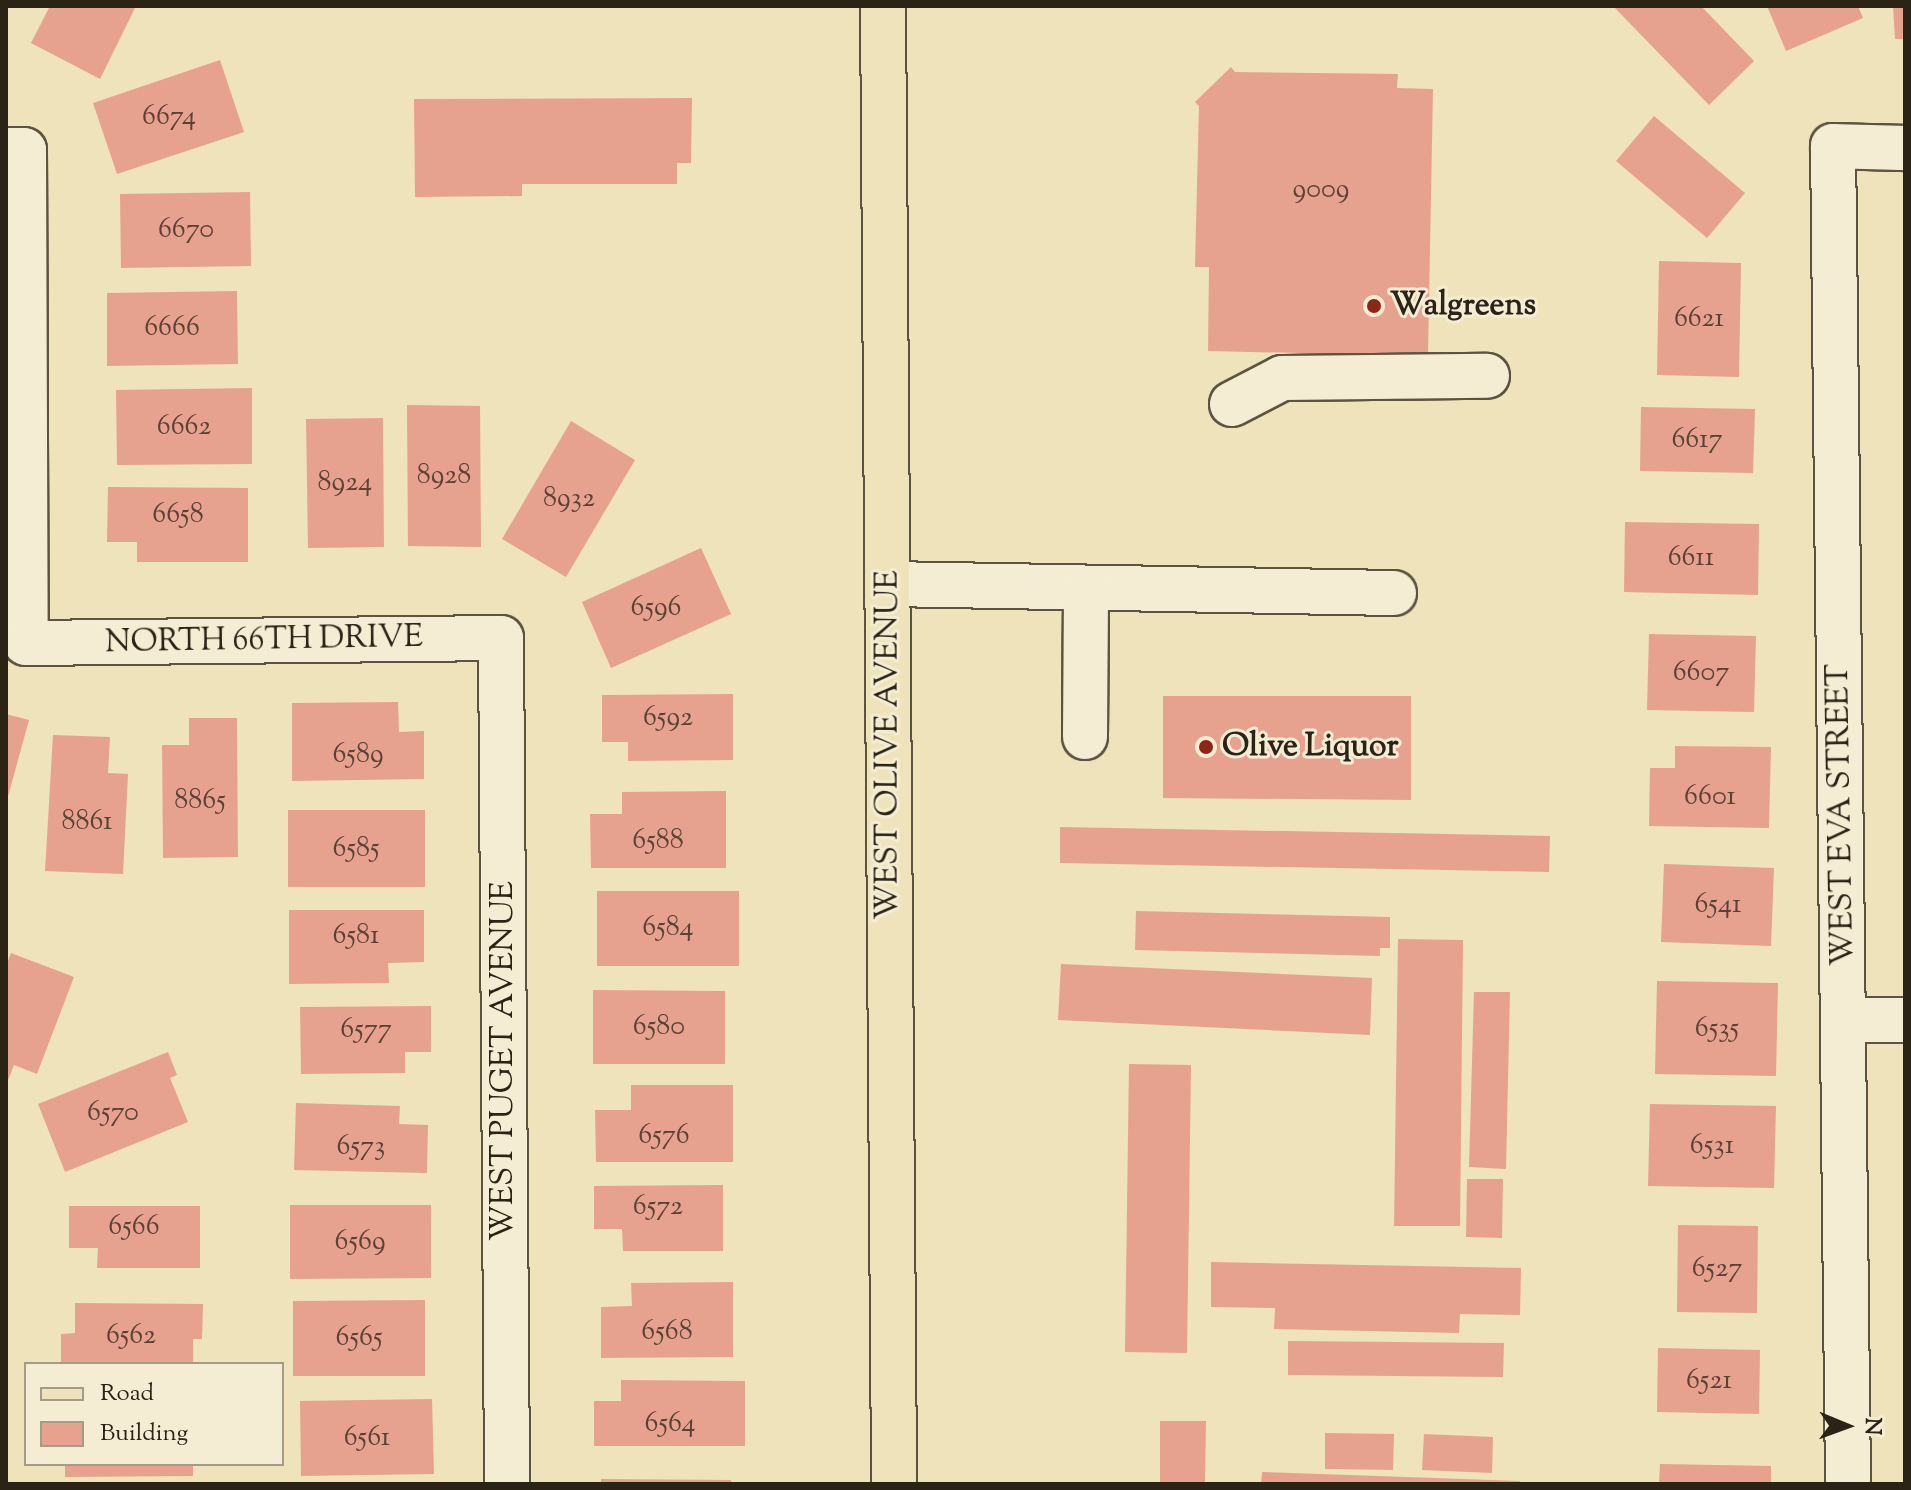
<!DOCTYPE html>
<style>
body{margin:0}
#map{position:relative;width:1911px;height:1490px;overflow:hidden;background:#eee3bb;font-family:"Sorts Mill Goudy",serif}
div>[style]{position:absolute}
.building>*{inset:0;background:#e7a18f}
.roads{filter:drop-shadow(2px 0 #5c5340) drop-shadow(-2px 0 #5c5340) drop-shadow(0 2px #5c5340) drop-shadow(0 -2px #5c5340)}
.minor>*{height:44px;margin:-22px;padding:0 22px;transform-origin:22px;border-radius:22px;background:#f4edd3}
.major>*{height:44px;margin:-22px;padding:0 22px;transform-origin:22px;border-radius:22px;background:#eee3bb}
.dots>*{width:22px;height:22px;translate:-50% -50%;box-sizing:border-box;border:4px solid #f4edd3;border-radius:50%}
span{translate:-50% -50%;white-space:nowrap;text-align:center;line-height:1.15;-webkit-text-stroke:6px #f4edd3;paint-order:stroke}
.number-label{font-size:28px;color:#5b4235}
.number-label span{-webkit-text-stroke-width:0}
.poi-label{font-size:32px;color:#2c2317;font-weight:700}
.left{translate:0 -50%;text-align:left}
.street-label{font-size:32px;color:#2c2317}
.frame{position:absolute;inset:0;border:8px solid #2c2317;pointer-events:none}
.legend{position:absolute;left:24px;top:1362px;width:260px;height:104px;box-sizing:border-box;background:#f4edd3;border:2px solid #a49c88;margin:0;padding:10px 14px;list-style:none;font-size:24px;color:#2c2317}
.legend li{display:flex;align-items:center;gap:16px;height:40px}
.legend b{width:40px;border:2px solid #a49c88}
.north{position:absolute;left:1807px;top:1386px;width:80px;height:80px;-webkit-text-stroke:6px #f4edd3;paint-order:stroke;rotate:91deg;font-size:22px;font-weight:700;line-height:32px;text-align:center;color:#2c2317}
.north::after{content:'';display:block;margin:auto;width:28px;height:36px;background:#2c2317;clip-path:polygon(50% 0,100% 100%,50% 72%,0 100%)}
</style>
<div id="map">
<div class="building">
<i style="clip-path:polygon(50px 6px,136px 6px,100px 79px,31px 43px)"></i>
<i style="clip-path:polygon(1613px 6px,1701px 6px,1754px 61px,1709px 105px)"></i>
<i style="clip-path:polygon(1767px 6px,1858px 6px,1863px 18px,1786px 51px)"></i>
<i style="clip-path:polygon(1893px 6px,1905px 6px,1905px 39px,1895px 39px)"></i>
<i style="clip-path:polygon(220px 60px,244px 132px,117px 174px,93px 103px)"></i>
<i style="clip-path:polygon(1231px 67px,1235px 72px,1398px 74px,1397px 88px,1433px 89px,1428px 355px,1405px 355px,1404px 391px,1345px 390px,1346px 354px,1208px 351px,1209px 267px,1195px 267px,1199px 106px,1195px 102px)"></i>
<i style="clip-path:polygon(692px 98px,691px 163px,677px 163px,677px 184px,522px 184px,522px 196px,415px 197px,414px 99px)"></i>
<i style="clip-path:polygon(1654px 116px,1745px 193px,1707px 238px,1616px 161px)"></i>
<i style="clip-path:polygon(250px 192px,251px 266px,121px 268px,120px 194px)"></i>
<i style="clip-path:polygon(1659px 261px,1741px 263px,1739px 377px,1657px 375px)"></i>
<i style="clip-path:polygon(237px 291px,238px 364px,107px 366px,107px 293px)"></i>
<i style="clip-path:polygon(252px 388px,252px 464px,117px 465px,116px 390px)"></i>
<i style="clip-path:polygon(407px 405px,480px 406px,481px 547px,408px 546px)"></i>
<i style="clip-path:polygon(1641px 407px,1755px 409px,1753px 473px,1640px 471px)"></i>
<i style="clip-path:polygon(383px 418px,384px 547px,308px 548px,306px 419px)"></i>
<i style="clip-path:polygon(571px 421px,635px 460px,566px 577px,502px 539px)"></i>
<i style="clip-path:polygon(108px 487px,248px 488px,248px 562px,137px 562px,137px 542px,107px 542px)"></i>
<i style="clip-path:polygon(1625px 522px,1759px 524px,1758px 595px,1624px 592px)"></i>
<i style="clip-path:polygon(701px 548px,731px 614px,611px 668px,582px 602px)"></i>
<i style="clip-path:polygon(1649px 634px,1756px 636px,1754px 712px,1647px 710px)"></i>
<i style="clip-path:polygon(733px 694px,733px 760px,628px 761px,628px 742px,602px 742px,602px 695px)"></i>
<i style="clip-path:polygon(1163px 696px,1411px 696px,1411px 800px,1163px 798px)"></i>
<i style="clip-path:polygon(398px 702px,399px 732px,424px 731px,424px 779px,292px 781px,292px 703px)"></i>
<i style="clip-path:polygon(6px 714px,29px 720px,7px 800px,6px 800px)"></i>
<i style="clip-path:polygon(189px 718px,237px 718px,238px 857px,163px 858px,162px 745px,189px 745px)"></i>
<i style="clip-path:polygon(53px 735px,110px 737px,108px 773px,128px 774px,123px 874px,45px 871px)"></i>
<i style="clip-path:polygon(1675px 746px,1771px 747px,1769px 828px,1649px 826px,1650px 768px,1675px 768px)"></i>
<i style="clip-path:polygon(726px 791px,726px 868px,591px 868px,590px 814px,622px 814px,622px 792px)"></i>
<i style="clip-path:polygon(288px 810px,425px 810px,425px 887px,288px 887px)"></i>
<i style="clip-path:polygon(1060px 827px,1550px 836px,1549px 872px,1060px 863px)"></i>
<i style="clip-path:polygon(1664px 864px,1774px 868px,1771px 946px,1661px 942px)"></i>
<i style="clip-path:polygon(597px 891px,739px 891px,739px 966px,597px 966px)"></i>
<i style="clip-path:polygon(289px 910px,424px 910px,424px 962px,388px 963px,389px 983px,289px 984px)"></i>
<i style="clip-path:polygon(1136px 911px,1390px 917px,1390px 948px,1380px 948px,1380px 956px,1135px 950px)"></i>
<i style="clip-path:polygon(1398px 939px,1463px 940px,1460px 1226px,1394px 1226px)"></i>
<i style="clip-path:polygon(11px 953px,74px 977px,37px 1074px,14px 1065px,6px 1085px,6px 966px)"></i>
<i style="clip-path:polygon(1061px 964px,1372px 978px,1370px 1035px,1058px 1020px)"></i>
<i style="clip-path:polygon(1657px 981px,1778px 983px,1776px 1076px,1655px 1074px)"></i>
<i style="clip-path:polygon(593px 990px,725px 991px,725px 1064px,593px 1064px)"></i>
<i style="clip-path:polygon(1474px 992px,1510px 992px,1506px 1169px,1469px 1167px)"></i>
<i style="clip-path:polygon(431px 1006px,431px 1052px,405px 1052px,405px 1073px,301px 1074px,300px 1007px)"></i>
<i style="clip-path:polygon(168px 1052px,177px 1075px,170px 1078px,188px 1122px,65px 1172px,38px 1104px)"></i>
<i style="clip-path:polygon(1129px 1064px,1191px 1065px,1187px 1353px,1125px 1352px)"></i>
<i style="clip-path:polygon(631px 1085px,733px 1085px,733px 1162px,596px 1162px,595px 1110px,631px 1110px)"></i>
<i style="clip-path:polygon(296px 1103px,400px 1106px,399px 1124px,428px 1125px,427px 1173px,294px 1170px)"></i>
<i style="clip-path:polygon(1650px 1104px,1776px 1106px,1774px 1188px,1648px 1186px)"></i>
<i style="clip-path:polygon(1467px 1179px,1503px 1179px,1502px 1238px,1466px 1237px)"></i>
<i style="clip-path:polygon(723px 1185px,723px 1251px,623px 1251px,622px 1229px,594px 1229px,594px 1186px)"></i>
<i style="clip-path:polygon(290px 1205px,431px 1205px,431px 1278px,290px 1279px)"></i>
<i style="clip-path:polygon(69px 1206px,200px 1206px,200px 1268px,97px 1268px,98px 1248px,69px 1248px)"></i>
<i style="clip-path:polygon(1678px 1225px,1758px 1226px,1757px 1313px,1677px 1312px)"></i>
<i style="clip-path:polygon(1211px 1262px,1521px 1268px,1520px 1315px,1460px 1314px,1459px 1333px,1274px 1329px,1275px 1308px,1211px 1307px)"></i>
<i style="clip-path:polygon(733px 1282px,733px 1357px,601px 1358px,601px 1307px,632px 1306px,631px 1283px)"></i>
<i style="clip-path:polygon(425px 1300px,425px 1376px,293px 1376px,293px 1301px)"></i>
<i style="clip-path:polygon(75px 1303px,203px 1304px,202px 1339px,193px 1339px,193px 1364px,61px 1364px,61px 1334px,75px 1333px)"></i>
<i style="clip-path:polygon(1288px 1341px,1504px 1343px,1503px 1377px,1288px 1375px)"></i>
<i style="clip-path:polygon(1658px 1348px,1760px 1350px,1759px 1414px,1657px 1412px)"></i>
<i style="clip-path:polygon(621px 1380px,745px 1381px,745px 1446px,594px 1446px,594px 1401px,621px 1401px)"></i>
<i style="clip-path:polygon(432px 1399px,434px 1474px,301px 1476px,300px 1401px)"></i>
<i style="clip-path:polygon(1160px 1421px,1206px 1421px,1205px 1484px,1160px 1484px)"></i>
<i style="clip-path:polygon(1325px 1433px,1394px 1434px,1393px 1470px,1325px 1469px)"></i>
<i style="clip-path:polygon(1424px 1434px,1493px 1437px,1492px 1473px,1422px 1470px)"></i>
<i style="clip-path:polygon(65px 1464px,193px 1464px,193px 1476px,65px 1477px)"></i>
<i style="clip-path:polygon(1660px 1464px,1771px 1466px,1771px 1484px,1659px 1484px)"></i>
<i style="clip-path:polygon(1262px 1472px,1520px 1481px,1520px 1484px,1261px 1484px)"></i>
<i style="clip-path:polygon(601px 1479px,731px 1480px,731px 1484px,601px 1484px)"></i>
</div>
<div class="roads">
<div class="minor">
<i style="left:6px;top:150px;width:18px"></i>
<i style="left:24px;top:150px;width:493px;rotate:89.8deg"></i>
<i style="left:26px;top:643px;width:475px;rotate:-0.6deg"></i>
<i style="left:501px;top:638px;width:846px;rotate:89.59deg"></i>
<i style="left:1232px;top:404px;width:56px;rotate:-27.5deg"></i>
<i style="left:1282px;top:378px;width:205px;rotate:-0.6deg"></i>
<i style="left:888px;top:584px;width:506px;rotate:1.02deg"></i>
<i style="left:1085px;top:737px;width:149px;rotate:-89.6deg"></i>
<i style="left:1845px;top:1020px;width:60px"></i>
<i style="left:1848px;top:1484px;width:1338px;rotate:-90.64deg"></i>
<i style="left:1833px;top:146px;width:72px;rotate:1.6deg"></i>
</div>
<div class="major">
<i style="left:883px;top:6px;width:1478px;rotate:89.57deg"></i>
</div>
</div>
<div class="dots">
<i style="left:1374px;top:306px;background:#8f2418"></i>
<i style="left:1206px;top:747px;background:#8f2418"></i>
</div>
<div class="number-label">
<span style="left:169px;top:117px">6674</span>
<span style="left:1321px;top:190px">9009</span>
<span style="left:186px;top:230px">6670</span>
<span style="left:1699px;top:319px">6621</span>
<span style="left:172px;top:328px">6666</span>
<span style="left:184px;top:427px">6662</span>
<span style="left:1697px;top:440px">6617</span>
<span style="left:444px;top:476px">8928</span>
<span style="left:345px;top:483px">8924</span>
<span style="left:569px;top:499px">8932</span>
<span style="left:178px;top:515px">6658</span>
<span style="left:1691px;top:558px">6611</span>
<span style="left:656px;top:608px">6596</span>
<span style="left:1701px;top:673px">6607</span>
<span style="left:668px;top:718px">6592</span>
<span style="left:358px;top:755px">6589</span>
<span style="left:1710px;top:797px">6601</span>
<span style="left:200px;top:801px">8865</span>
<span style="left:87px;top:822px">8861</span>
<span style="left:658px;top:841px">6588</span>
<span style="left:356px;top:849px">6585</span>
<span style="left:1718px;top:905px">6541</span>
<span style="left:668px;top:928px">6584</span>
<span style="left:356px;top:936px">6581</span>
<span style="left:659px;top:1027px">6580</span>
<span style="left:1717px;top:1029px">6535</span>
<span style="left:366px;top:1030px">6577</span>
<span style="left:113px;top:1113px">6570</span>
<span style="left:664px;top:1136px">6576</span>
<span style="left:1712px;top:1146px">6531</span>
<span style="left:361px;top:1147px">6573</span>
<span style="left:658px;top:1207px">6572</span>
<span style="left:134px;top:1227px">6566</span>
<span style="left:360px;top:1242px">6569</span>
<span style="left:1717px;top:1269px">6527</span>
<span style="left:667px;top:1332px">6568</span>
<span style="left:131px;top:1336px">6562</span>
<span style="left:359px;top:1338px">6565</span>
<span style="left:1709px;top:1381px">6521</span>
<span style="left:670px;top:1424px">6564</span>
<span style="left:367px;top:1438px">6561</span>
</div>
<div class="poi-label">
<span class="left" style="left:1390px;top:306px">Walgreens</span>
<span class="left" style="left:1222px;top:747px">Olive Liquor</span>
</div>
<div class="street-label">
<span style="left:264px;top:641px;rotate:-1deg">NORTH 66TH DRIVE</span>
<span style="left:889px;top:745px;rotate:-90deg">WEST OLIVE AVENUE</span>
<span style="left:1842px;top:815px;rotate:-91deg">WEST EVA STREET</span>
<span style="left:504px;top:1061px;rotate:-90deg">WEST PUGET AVENUE</span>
</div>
<div class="frame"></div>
<ul class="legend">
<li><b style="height:10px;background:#eee3bb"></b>Road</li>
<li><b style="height:22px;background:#e7a18f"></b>Building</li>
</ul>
<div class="north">N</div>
</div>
